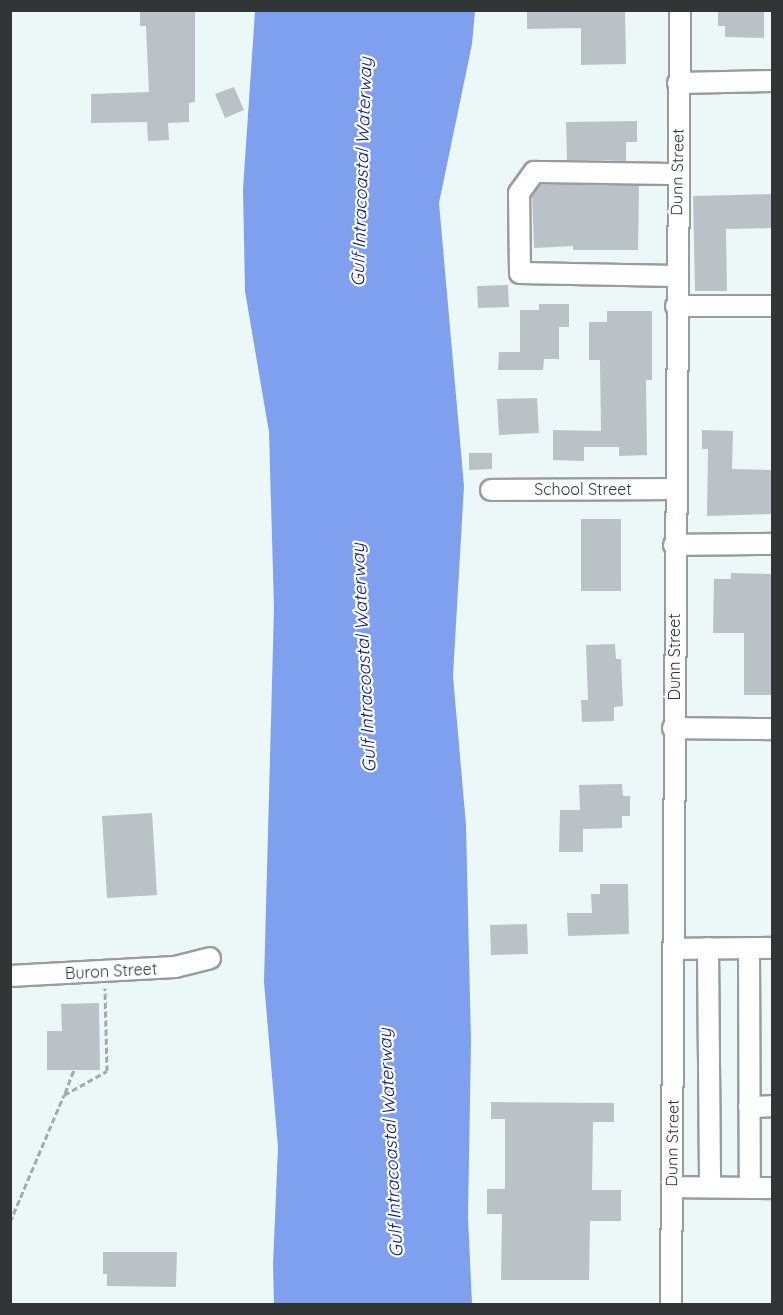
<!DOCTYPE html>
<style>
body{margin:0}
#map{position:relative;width:783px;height:1315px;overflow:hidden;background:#ecf7f7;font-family:Quicksand,sans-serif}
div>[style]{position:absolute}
.water>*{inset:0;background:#7fa0ee}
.building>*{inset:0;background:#bac2c7}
.path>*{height:3px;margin-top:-1.5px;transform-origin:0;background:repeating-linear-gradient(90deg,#a2aaaa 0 6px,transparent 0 9px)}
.roads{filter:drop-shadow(2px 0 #959e9f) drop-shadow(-2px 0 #959e9f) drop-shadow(0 2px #959e9f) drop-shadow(0 -2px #959e9f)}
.minor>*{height:20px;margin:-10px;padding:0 10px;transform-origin:10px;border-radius:10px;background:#fff}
span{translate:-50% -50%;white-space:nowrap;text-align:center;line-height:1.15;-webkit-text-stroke:4.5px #fff;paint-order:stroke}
.street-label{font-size:16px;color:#313535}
.water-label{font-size:18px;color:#091972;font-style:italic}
.frame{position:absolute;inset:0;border:12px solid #313535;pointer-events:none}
</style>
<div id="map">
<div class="water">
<i style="clip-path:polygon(255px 11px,475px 11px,472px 44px,439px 203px,464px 486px,453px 676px,466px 825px,471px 1041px,468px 1217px,472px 1304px,274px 1304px,273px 1265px,278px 1147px,264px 982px,274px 608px,269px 432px,245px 291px,243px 189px)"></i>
</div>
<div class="building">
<i style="clip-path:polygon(140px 10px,195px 10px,195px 102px,189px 103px,189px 122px,168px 123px,169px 140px,148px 141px,147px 122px,91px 123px,91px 94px,149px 92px,146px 26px,140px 26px)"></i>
<i style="clip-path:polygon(527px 10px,625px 10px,626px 64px,581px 65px,581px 28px,527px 29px)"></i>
<i style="clip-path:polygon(718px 10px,764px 10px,764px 38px,725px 37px,725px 26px,718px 26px)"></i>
<i style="clip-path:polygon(234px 87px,244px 110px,225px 118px,215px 94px)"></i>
<i style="clip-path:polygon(637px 121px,637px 142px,626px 142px,626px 161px,567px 160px,566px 122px)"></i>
<i style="clip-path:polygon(540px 184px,639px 185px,638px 250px,573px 250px,573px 246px,534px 248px,532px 196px)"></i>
<i style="clip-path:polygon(772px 194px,772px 228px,726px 229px,727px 291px,695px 291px,693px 196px)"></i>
<i style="clip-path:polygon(508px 285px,509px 307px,478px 308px,477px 286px)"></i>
<i style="clip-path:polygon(539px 304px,569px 304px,569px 327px,559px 327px,559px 359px,544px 359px,543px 370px,498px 370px,499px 352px,520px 352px,520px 310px,539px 310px)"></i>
<i style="clip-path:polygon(607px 311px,652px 311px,652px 380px,646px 380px,647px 455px,619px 456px,619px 447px,584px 447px,584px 461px,553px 460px,553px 430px,601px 431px,600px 360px,589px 360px,589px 322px,607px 322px)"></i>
<i style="clip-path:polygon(537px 398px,539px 433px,499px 435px,497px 399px)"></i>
<i style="clip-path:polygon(702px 430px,733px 431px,732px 469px,772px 470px,772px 514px,707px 516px,708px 449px,702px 449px)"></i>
<i style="clip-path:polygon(469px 453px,492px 453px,492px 469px,469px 470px)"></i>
<i style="clip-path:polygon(581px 519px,621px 519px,621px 591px,581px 591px)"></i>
<i style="clip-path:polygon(731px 573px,772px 574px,772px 695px,744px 695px,744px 633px,713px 633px,714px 579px,731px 579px)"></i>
<i style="clip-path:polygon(615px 644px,616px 659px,621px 659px,623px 706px,614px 707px,614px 721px,582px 722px,581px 700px,588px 700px,586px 645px)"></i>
<i style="clip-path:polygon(622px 784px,623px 796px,630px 796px,630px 816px,622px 816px,622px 828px,583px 829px,583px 852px,559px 852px,560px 810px,580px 810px,579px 785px)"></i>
<i style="clip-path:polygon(152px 813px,157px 895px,107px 898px,102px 816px)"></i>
<i style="clip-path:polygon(600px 884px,628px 884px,629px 934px,568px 936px,567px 913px,592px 913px,591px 894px,600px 894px)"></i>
<i style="clip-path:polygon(527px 924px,528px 954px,491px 955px,490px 925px)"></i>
<i style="clip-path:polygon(99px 1003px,100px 1070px,47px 1070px,47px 1031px,62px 1031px,61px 1004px)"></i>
<i style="clip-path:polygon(491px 1102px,614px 1103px,614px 1122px,593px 1122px,592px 1190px,621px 1190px,621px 1221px,590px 1221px,589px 1280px,501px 1280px,502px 1214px,487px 1214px,487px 1189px,505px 1189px,505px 1119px,491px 1119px)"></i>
<i style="clip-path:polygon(103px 1252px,177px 1252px,176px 1287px,107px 1286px,107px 1274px,103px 1274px)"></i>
</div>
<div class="path">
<i style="left:65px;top:1093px;width:25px;rotate:-69deg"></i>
<i style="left:10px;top:1222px;width:138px;rotate:-67deg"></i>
<i style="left:64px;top:1095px;width:49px;rotate:-29.2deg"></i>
<i style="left:107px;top:1071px;width:83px;rotate:-91.4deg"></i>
</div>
<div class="roads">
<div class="minor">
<i style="left:678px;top:83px;width:94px;rotate:-1.2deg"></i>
<i style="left:676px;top:276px;width:156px;rotate:-178.9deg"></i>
<i style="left:520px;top:273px;width:80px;rotate:-90.7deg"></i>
<i style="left:519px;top:193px;width:26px;rotate:-54deg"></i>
<i style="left:534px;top:172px;width:143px;rotate:0.8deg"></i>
<i style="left:676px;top:306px;width:96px"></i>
<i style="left:491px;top:490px;width:184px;rotate:-0.3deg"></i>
<i style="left:674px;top:545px;width:98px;rotate:-0.6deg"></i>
<i style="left:673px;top:728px;width:99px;rotate:0.6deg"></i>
<i style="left:708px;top:948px;width:239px;rotate:89.5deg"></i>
<i style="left:674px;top:949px;width:98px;rotate:-0.6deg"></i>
<i style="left:749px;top:949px;width:239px;rotate:89.8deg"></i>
<i style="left:10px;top:976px;width:165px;rotate:-3.1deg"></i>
<i style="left:175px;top:967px;width:36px;rotate:-14deg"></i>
<i style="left:749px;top:1107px;width:23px;rotate:-2deg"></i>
<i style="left:672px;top:1187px;width:100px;rotate:0.6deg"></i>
<i style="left:671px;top:1304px;width:1294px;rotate:-89.6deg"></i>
</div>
</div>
<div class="street-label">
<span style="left:677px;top:172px;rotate:-89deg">Dunn Street</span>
<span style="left:583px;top:489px">School Street</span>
<span style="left:674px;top:657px;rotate:-90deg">Dunn Street</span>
<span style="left:111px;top:971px;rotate:-3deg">Buron Street</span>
<span style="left:672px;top:1143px;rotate:-89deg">Dunn Street</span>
</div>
<div class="water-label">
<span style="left:362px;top:172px;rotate:-88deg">Gulf Intracoastal Waterway</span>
<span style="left:364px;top:658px;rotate:-93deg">Gulf Intracoastal Waterway</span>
<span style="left:391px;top:1143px;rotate:-93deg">Gulf Intracoastal Waterway</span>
</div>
<div class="frame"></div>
</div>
